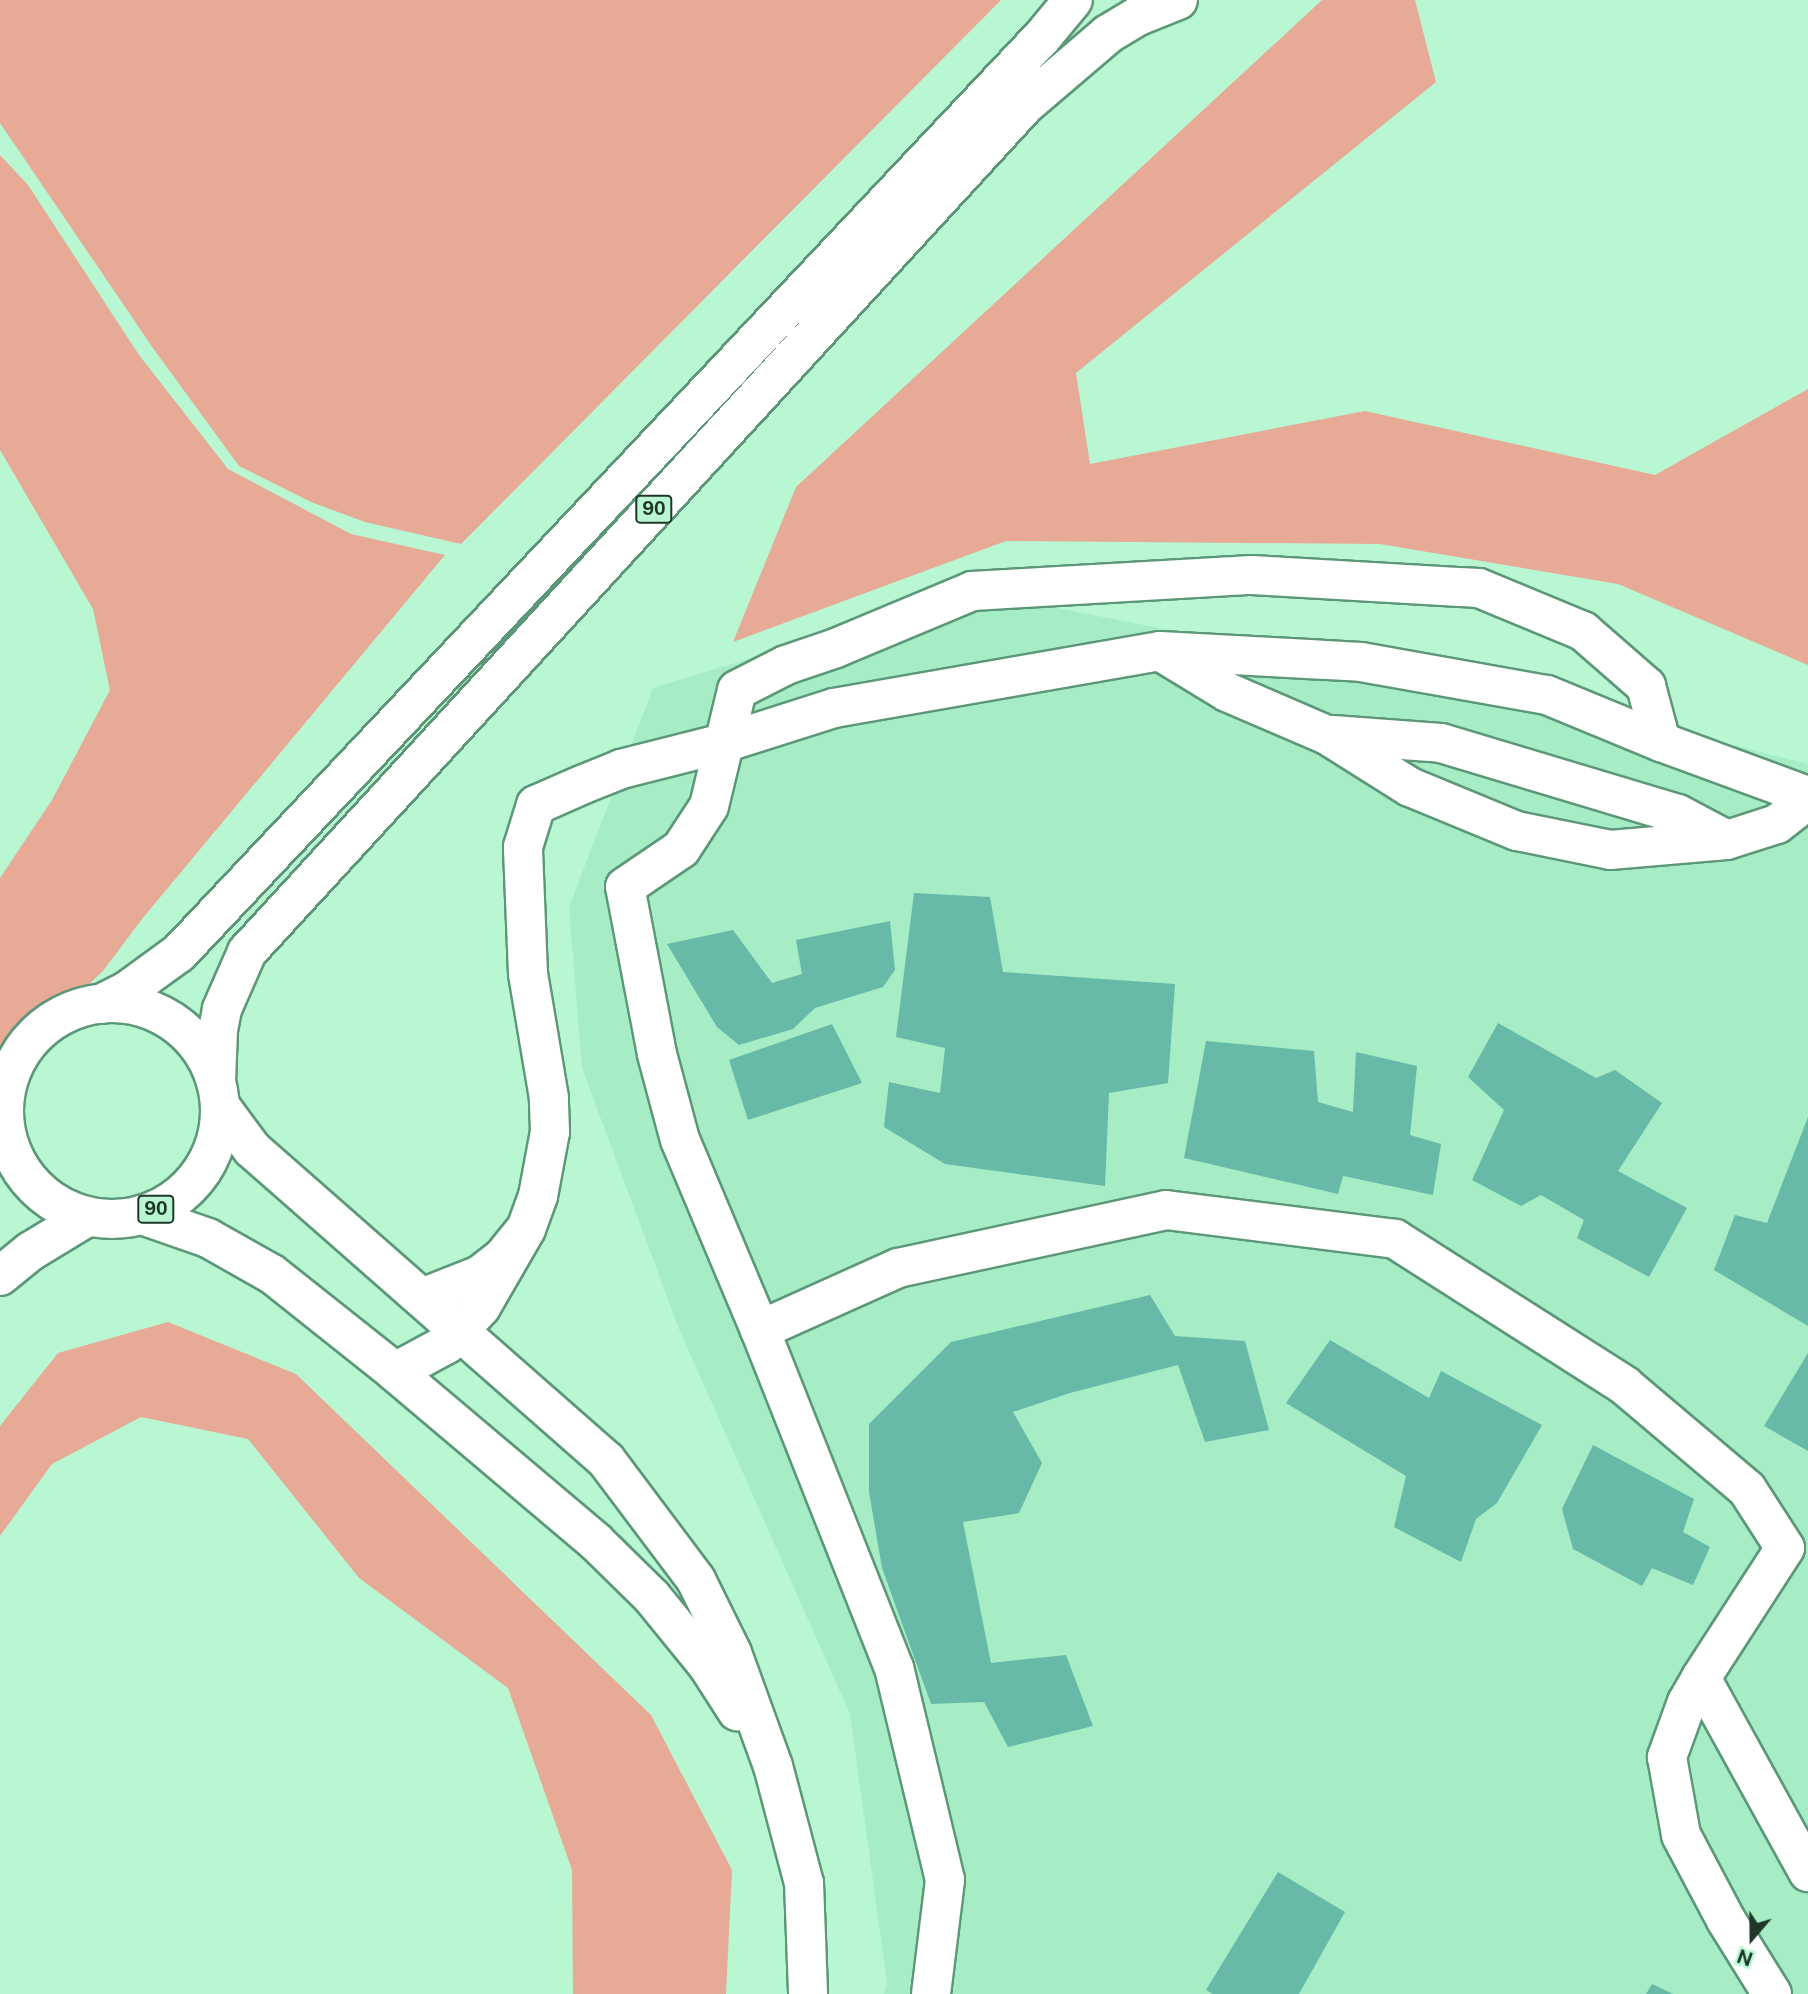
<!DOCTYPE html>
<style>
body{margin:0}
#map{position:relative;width:1808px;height:1994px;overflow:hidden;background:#b8f7d2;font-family:"Public Sans",sans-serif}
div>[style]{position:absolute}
.built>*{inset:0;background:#a6ecc4}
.green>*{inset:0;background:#e6aa97}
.building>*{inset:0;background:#67b9a8}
.roads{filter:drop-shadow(2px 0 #5c9877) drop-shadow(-2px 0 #5c9877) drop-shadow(0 2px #5c9877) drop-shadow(0 -2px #5c9877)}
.minor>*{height:38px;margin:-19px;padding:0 19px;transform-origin:19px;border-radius:19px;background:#fff}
.major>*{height:38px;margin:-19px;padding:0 19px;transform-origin:19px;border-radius:19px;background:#fff}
.highway>*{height:38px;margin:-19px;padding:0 19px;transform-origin:19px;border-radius:19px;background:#fff}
.highway>.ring{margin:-19px;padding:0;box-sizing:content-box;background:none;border:38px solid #fff;border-radius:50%}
span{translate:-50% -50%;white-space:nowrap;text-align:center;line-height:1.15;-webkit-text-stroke:5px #b8f7d2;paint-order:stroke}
.shield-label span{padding:2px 5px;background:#b8f7d2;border:2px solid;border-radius:5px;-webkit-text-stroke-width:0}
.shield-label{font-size:18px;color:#1e3729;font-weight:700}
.north{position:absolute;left:1717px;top:1903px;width:70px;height:70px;-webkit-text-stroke:5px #b8f7d2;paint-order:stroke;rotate:200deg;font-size:19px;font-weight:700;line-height:28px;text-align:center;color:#1e3729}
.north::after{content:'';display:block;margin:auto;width:24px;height:32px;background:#1e3729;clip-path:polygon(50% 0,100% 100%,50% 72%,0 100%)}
</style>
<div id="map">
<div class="built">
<i style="clip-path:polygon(972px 591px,1682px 732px,1808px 764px,1808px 1994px,884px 1994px,887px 1983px,850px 1714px,679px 1329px,582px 1068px,569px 907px,653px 688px)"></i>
</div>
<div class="green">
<i style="clip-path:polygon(0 0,1001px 0,461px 544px,365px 522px,311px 502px,239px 466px,155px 351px,0 123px)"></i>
<i style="clip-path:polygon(1322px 0,1415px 0,1436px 82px,1076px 373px,1090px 464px,1365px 411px,1655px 475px,1808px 389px,1808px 665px,1618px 584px,1380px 544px,1006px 541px,733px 642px,796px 487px)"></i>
<i style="clip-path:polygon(0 155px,28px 185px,139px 355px,228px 469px,351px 534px,445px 555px,142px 919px,103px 971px,85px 988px,60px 1001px,23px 1029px,0 1074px,0 878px,52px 800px,110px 690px,93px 609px,0 450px)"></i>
<i style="clip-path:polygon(168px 1322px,296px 1374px,651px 1715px,732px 1870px,726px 1994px,573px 1994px,572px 1870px,508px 1688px,359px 1578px,248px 1439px,141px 1417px,52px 1464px,0 1536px,0 1426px,58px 1353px)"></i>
</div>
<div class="building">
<i style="clip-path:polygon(914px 893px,990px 897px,1003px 972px,1175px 984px,1168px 1083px,1109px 1093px,1105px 1186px,945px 1164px,884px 1127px,889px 1082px,940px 1093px,945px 1048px,896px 1037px)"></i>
<i style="clip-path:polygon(890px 921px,895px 970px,883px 987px,815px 1008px,793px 1029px,739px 1045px,717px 1027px,667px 944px,733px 930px,772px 983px,802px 974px,796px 940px)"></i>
<i style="clip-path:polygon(1498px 1023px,1596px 1078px,1615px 1070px,1662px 1103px,1618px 1171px,1687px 1208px,1649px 1277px,1577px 1238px,1584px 1220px,1541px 1195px,1521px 1206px,1472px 1180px,1504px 1110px,1468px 1077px)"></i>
<i style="clip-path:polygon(832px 1024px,862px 1083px,748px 1120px,729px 1060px)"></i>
<i style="clip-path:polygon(1206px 1041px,1314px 1051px,1318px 1102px,1353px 1112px,1356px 1052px,1417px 1066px,1410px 1135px,1441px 1144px,1433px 1195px,1343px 1176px,1338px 1194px,1184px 1158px)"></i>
<i style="clip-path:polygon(1808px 1117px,1808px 1326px,1714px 1270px,1735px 1215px,1767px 1223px)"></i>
<i style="clip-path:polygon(1150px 1295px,1175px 1336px,1245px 1341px,1269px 1430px,1205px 1442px,1178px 1365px,1070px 1393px,1013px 1412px,1042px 1463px,1019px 1513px,963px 1522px,991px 1663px,1066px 1655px,1093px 1726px,1008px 1747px,984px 1702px,931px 1704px,882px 1568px,869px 1492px,869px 1424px,951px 1342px)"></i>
<i style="clip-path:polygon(1330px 1340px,1429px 1398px,1441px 1371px,1542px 1425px,1497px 1503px,1476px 1519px,1461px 1562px,1394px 1527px,1406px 1476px,1286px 1403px)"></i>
<i style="clip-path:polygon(1808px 1353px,1808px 1451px,1764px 1426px)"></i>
<i style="clip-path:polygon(1593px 1445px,1694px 1499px,1683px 1532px,1710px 1547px,1693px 1585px,1652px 1568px,1642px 1586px,1573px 1549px,1562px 1509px)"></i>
<i style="clip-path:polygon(1278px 1872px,1345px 1912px,1299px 1994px,1213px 1994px,1206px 1990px)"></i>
<i style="clip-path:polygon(1652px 1984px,1673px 1994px,1646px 1994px)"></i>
</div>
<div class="roads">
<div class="minor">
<i style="left:1163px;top:653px;width:75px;rotate:31.4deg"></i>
<i style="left:1227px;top:692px;width:109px;rotate:23.3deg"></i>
<i style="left:1327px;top:735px;width:98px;rotate:32.1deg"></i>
<i style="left:1410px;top:787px;width:116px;rotate:22.4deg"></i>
<i style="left:1517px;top:831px;width:95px;rotate:11.5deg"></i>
<i style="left:1610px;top:850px;width:117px;rotate:-4.9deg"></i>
<i style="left:1727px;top:840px;width:52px;rotate:-17.7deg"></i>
<i style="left:1777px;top:824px;width:39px;rotate:-38deg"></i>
<i style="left:1333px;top:735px;width:108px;rotate:4.2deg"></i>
<i style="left:1441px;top:743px;width:247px;rotate:16.7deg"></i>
<i style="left:1678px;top:814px;width:55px;rotate:28deg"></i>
<i style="left:760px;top:1330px;width:151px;rotate:-24.2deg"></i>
<i style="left:898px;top:1268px;width:274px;rotate:-12.2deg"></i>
<i style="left:1166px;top:1210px;width:231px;rotate:7.2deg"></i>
<i style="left:1395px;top:1239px;width:272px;rotate:32.5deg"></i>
<i style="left:1624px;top:1385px;width:161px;rotate:40.2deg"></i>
<i style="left:1747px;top:1489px;width:70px;rotate:57.2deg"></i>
<i style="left:1785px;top:1548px;width:155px;rotate:122.9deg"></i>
<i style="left:1701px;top:1678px;width:222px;rotate:61.1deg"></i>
<i style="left:395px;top:1372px;width:59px;rotate:-28.3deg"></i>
<i style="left:447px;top:1344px;width:50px;rotate:-47.4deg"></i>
<i style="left:481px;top:1307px;width:90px;rotate:-60deg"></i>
<i style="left:526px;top:1229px;width:35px;rotate:-70deg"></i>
<i style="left:538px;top:1196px;width:65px;rotate:-79.4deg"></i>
<i style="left:550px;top:1132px;width:34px;rotate:-92deg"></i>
<i style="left:549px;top:1098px;width:126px;rotate:-99.6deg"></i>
<i style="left:528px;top:974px;width:127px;rotate:-92.3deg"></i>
<i style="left:523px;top:847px;width:44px;rotate:-72.8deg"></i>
<i style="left:536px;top:805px;width:52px;rotate:-23.6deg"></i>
<i style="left:584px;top:784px;width:40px;rotate:-22deg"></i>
<i style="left:621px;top:769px;width:106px;rotate:-14.2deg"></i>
<i style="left:724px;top:743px;width:115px;rotate:-17.7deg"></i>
<i style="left:834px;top:708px;width:331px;rotate:-9.9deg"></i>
<i style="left:1160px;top:651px;width:201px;rotate:3.1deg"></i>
<i style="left:1361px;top:662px;width:189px;rotate:10.1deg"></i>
<i style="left:1547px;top:695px;width:123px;rotate:22.4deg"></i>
<i style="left:1661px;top:742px;width:157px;rotate:20.2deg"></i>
<i style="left:1701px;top:1678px;width:28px;rotate:120deg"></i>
<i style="left:1687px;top:1702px;width:59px;rotate:110deg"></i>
<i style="left:1667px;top:1757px;width:79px;rotate:79.8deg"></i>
<i style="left:1681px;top:1835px;width:96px;rotate:62.1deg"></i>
<i style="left:1726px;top:1920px;width:87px;rotate:58.1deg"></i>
<i style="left:931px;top:1994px;width:115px;rotate:-83deg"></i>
<i style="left:945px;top:1880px;width:218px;rotate:-103.5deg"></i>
<i style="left:894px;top:1668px;width:364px;rotate:-111.6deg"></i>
<i style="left:760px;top:1330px;width:206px;rotate:-112.8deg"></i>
<i style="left:680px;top:1140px;width:89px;rotate:-105deg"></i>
<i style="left:657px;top:1054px;width:170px;rotate:-100.8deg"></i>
<i style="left:625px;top:887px;width:68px;rotate:-34.2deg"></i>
<i style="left:681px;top:849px;width:51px;rotate:-56.9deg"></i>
<i style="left:709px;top:806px;width:119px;rotate:-76.4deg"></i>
<i style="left:737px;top:690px;width:55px;rotate:-27deg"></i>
<i style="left:786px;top:665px;width:53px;rotate:-18.8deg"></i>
<i style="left:836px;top:648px;width:147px;rotate:-22.7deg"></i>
<i style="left:972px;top:591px;width:280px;rotate:-3.3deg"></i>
<i style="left:1252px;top:575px;width:227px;rotate:3.3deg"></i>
<i style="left:1479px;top:588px;width:113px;rotate:22.5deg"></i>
<i style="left:1583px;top:631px;width:84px;rotate:41.1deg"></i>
<i style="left:1646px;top:686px;width:58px;rotate:75deg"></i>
</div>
<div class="major">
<i style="left:221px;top:1107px;width:52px;rotate:53.6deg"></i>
<i style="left:252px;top:1149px;width:471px;rotate:41.3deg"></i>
<i style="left:606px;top:1460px;width:150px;rotate:53.1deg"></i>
<i style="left:696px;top:1580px;width:81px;rotate:63.7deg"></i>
<i style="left:732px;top:1653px;width:120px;rotate:70.1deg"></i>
<i style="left:773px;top:1766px;width:121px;rotate:75.2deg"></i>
<i style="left:804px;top:1883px;width:111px;rotate:87.9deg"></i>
<i style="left:142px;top:1215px;width:70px;rotate:19.2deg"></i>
<i style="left:208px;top:1238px;width:73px;rotate:29.4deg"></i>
<i style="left:272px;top:1274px;width:157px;rotate:38.5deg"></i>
<i style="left:395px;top:1372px;width:262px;rotate:40.2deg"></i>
<i style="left:595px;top:1541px;width:80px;rotate:44.5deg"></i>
<i style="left:652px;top:1597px;width:89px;rotate:50.9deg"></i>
<i style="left:708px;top:1666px;width:54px;rotate:57.2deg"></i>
<i style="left:422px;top:1298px;width:62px;rotate:-21.6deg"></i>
<i style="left:480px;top:1275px;width:29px;rotate:-38deg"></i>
<i style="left:503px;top:1257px;width:36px;rotate:-51deg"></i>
</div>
<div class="highway">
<i class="ring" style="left:4px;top:1003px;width:178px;height:178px"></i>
<i style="left:101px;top:1004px;width:30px;rotate:-27deg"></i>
<i style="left:128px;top:990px;width:63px;rotate:-36deg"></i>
<i style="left:179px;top:953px;width:1261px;rotate:-46.7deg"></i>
<i style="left:1044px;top:35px;width:45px;rotate:-50.4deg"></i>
<i style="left:216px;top:1082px;width:52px;rotate:-87.8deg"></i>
<i style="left:218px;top:1030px;width:21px;rotate:-79deg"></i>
<i style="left:222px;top:1009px;width:62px;rotate:-66.3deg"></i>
<i style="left:247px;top:952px;width:1150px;rotate:-47.43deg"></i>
<i style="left:1025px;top:105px;width:109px;rotate:-40.5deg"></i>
<i style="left:1108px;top:34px;width:35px;rotate:-31deg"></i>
<i style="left:1138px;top:16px;width:43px;rotate:-21.8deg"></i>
<i style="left:0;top:1276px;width:40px;rotate:-39deg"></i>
<i style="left:31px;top:1251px;width:66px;rotate:-31.3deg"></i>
</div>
</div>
<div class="shield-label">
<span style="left:654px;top:509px">90</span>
<span style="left:156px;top:1209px">90</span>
</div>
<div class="north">N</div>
</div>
